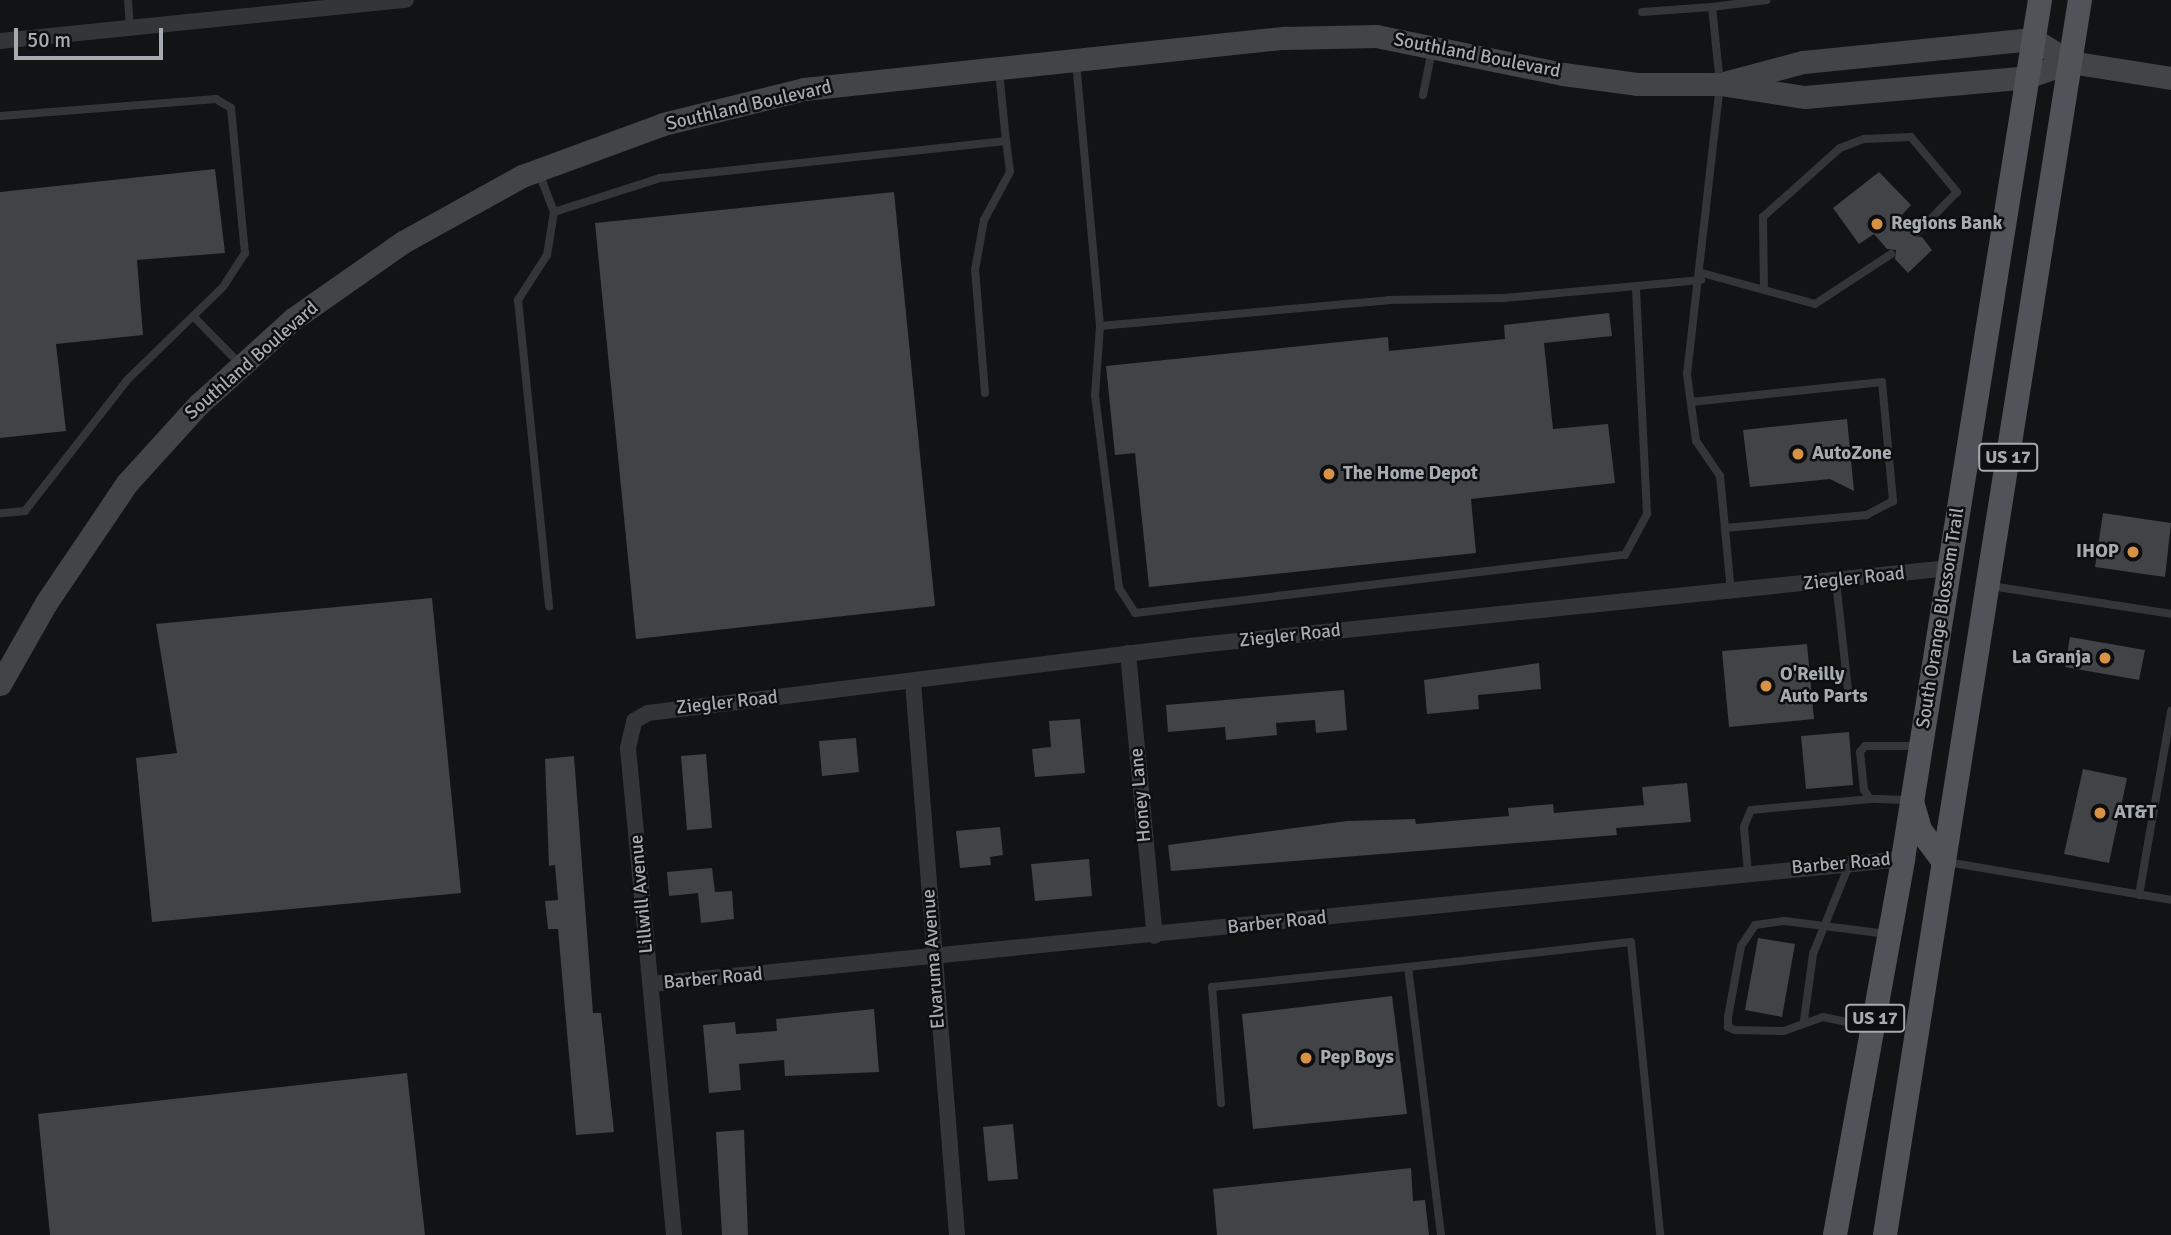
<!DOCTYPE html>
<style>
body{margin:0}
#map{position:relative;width:2171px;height:1235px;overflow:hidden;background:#121314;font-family:Signika,sans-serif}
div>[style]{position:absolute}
.building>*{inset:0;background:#424346}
.lane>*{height:8px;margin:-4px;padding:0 4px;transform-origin:4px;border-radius:4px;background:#343538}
.street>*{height:16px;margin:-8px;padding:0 8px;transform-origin:8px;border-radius:8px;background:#343538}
.secondary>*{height:23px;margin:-11.5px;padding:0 11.5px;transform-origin:11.5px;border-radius:11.5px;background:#424448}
.primary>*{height:24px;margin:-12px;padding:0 12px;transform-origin:12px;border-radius:12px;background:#505357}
.dots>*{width:19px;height:19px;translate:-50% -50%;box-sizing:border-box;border:4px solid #0d0e0f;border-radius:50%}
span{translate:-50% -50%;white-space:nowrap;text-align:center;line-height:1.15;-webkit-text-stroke:5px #0d0e0f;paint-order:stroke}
.shield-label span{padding:2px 5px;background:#0d0e0f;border:2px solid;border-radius:5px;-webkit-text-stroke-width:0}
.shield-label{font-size:18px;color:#a6abb2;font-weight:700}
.street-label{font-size:19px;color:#a6abb2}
.poi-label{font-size:19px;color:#a6abb2;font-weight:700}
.left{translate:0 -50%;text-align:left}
.right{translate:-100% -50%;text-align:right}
.scale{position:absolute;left:14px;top:28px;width:149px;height:32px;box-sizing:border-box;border:4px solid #a6abb2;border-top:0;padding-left:9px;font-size:21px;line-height:24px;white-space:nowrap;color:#a6abb2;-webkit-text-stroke:5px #0d0e0f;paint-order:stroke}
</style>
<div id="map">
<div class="building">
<i style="clip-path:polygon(215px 169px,225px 253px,137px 260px,143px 335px,56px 344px,66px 431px,0 438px,0 192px)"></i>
<i style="clip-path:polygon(1879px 172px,1911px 205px,1901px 216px,1913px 228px,1913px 236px,1922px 237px,1932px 250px,1908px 273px,1895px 259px,1896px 250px,1887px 249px,1874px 234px,1859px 244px,1833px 208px)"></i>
<i style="clip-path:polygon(894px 192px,935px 606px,636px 639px,595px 223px)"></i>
<i style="clip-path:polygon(1609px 313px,1612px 336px,1544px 343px,1553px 429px,1608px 424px,1615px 483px,1471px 499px,1476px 553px,1149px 587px,1135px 453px,1115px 455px,1106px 366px,1388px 337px,1389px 351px,1505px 339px,1504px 325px)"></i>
<i style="clip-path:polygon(1847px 419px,1854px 491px,1830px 479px,1750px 487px,1743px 430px)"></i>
<i style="clip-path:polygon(2103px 513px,2171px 523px,2165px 577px,2095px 567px)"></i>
<i style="clip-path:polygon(432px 598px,461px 893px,152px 922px,136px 758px,177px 753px,156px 624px)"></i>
<i style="clip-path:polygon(2070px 637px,2145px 650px,2139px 680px,2065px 667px)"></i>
<i style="clip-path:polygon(1807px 644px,1814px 719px,1729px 727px,1722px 651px)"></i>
<i style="clip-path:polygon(1539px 663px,1541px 689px,1478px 695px,1479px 709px,1427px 714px,1424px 680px)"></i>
<i style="clip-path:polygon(1344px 690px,1347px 730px,1316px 733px,1315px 720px,1276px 723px,1277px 735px,1226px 740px,1225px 727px,1168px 732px,1166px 705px)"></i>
<i style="clip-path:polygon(1080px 719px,1085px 773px,1035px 777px,1032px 749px,1051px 747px,1049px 721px)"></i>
<i style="clip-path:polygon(1849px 732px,1853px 785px,1806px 789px,1801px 736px)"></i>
<i style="clip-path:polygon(856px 738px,859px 772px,822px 776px,819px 741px)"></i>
<i style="clip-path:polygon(706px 754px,712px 828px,687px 830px,681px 756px)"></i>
<i style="clip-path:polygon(574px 756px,593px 1013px,601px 1013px,614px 1132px,576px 1135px,558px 929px,548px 929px,545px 901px,558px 900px,555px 865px,549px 866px,545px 759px)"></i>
<i style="clip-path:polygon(2083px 769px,2127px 778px,2109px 863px,2064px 854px)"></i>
<i style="clip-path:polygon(1687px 783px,1691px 822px,1616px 828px,1617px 835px,1171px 871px,1168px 845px,1347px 821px,1415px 819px,1416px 824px,1509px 816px,1508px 808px,1553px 804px,1554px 813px,1644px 805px,1642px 787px)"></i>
<i style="clip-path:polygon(1000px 827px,1003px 855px,990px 857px,991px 865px,960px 868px,956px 831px)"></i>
<i style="clip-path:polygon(1089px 859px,1092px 896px,1035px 901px,1031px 864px)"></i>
<i style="clip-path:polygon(712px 868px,715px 892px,732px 891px,734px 919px,701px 923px,698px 893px,669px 896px,667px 872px)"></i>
<i style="clip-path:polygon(1758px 938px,1795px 944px,1782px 1017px,1745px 1010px)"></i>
<i style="clip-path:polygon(1392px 996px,1407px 1114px,1253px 1129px,1242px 1014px)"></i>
<i style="clip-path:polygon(874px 1009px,879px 1072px,785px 1076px,784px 1060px,739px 1064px,741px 1090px,709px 1093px,703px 1025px,735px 1022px,736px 1034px,777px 1031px,776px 1019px)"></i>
<i style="clip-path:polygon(407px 1073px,425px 1235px,50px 1235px,38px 1114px)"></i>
<i style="clip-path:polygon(1013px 1124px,1018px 1179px,988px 1181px,983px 1127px)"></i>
<i style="clip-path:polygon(744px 1130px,748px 1235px,722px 1235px,716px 1132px)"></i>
<i style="clip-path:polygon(1411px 1168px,1413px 1201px,1425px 1200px,1429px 1235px,1217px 1235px,1213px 1189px)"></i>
</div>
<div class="lane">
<i style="left:128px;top:0;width:28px;rotate:86deg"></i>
<i style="left:1642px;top:12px;width:70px;rotate:-4.1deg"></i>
<i style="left:1076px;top:62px;width:265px;rotate:84.8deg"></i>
<i style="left:1100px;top:326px;width:290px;rotate:-5.1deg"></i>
<i style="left:1389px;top:300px;width:115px;rotate:-1deg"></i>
<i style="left:1504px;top:298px;width:198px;rotate:-5.2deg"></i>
<i style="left:1423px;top:95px;width:46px;rotate:-78.7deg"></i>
<i style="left:0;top:116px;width:217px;rotate:-4.5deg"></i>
<i style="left:216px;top:99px;width:17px;rotate:31deg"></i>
<i style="left:231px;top:108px;width:146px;rotate:84.5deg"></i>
<i style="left:245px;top:253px;width:40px;rotate:122.9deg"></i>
<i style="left:223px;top:287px;width:132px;rotate:135.9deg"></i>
<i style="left:128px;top:379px;width:167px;rotate:128deg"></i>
<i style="left:25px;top:511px;width:25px;rotate:175deg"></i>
<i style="left:539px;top:173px;width:42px;rotate:69deg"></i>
<i style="left:554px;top:212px;width:44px;rotate:99.2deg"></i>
<i style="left:547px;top:255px;width:54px;rotate:122.8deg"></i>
<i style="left:518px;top:300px;width:308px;rotate:84.2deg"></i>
<i style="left:554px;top:212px;width:111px;rotate:-17.8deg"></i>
<i style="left:660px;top:178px;width:348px;rotate:-6.1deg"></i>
<i style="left:1006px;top:141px;width:70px;rotate:-95.7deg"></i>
<i style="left:1702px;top:273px;width:117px;rotate:15.3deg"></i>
<i style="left:1815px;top:304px;width:91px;rotate:-33.3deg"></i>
<i style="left:1764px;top:290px;width:73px;rotate:-90.8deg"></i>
<i style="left:1763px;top:217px;width:103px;rotate:-41.9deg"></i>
<i style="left:1840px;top:148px;width:26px;rotate:-21deg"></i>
<i style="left:1864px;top:139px;width:47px;rotate:-2.4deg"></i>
<i style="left:1911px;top:137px;width:72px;rotate:50.1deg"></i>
<i style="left:1957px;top:192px;width:56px;rotate:134.3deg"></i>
<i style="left:193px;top:316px;width:67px;rotate:45.6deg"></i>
<i style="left:1100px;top:326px;width:69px;rotate:94.1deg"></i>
<i style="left:1095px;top:395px;width:194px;rotate:82.9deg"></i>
<i style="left:1119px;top:588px;width:30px;rotate:57deg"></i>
<i style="left:1135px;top:613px;width:493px;rotate:-6.8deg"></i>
<i style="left:1625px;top:555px;width:47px;rotate:-61.8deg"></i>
<i style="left:1647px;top:514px;width:228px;rotate:-92.8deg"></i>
<i style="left:985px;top:393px;width:123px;rotate:-94.6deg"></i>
<i style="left:975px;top:270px;width:51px;rotate:-79.8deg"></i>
<i style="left:984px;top:220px;width:55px;rotate:-61.6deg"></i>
<i style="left:1010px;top:172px;width:31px;rotate:-97deg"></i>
<i style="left:1691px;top:402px;width:192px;rotate:-6deg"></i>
<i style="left:1882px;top:382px;width:120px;rotate:84.7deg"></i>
<i style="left:1893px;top:501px;width:30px;rotate:152deg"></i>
<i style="left:1867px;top:515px;width:143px;rotate:174.8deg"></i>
<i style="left:1836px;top:581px;width:118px;rotate:83.7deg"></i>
<i style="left:1991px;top:586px;width:182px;rotate:8.8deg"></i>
<i style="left:1731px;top:592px;width:117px;rotate:-95.4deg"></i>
<i style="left:1720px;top:476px;width:42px;rotate:-124.4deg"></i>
<i style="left:1696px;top:441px;width:68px;rotate:-97.7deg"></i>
<i style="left:1687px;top:374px;width:292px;rotate:-83.5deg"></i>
<i style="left:1720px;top:84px;width:77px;rotate:-95.9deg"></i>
<i style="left:1712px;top:7px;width:55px;rotate:-7.3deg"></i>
<i style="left:1908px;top:800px;width:38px;rotate:-178deg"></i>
<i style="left:1870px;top:799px;width:11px;rotate:-124deg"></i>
<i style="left:1864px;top:790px;width:38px;rotate:-96deg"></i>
<i style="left:1860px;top:752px;width:8px;rotate:-50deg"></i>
<i style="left:1865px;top:746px;width:53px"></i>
<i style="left:1947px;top:862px;width:227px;rotate:9.6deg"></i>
<i style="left:1748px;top:874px;width:47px;rotate:-94.9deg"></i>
<i style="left:1744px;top:827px;width:18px;rotate:-68deg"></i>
<i style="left:1751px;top:810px;width:120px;rotate:-5.3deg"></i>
<i style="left:2139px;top:895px;width:187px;rotate:-80.1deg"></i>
<i style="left:1804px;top:1020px;width:67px;rotate:-82.2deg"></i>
<i style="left:1813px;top:954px;width:96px;rotate:-68deg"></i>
<i style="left:1871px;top:1027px;width:49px;rotate:-168.2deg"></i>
<i style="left:1823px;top:1017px;width:41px;rotate:160.3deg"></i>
<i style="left:1784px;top:1031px;width:49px;rotate:-178.8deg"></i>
<i style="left:1735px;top:1030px;width:8px;rotate:-157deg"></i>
<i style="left:1728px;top:1027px;width:10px;rotate:-90deg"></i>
<i style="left:1728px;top:1017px;width:72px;rotate:-79.6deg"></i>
<i style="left:1741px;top:946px;width:25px;rotate:-56deg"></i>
<i style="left:1755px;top:925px;width:30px;rotate:-8deg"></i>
<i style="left:1785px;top:921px;width:103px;rotate:7.3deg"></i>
<i style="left:1221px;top:1103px;width:116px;rotate:-94.4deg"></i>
<i style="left:1212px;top:987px;width:197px;rotate:-5.8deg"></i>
<i style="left:1441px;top:1235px;width:270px;rotate:-97deg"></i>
<i style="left:1408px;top:967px;width:224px;rotate:-6.4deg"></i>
<i style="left:1631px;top:942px;width:294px;rotate:84.3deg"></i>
</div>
<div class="street">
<i style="left:0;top:41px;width:408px;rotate:-5.8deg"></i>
<i style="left:1128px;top:653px;width:284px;rotate:84.6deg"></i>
<i style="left:913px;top:682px;width:555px;rotate:85.45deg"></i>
<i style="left:651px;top:984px;width:1258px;rotate:-5.7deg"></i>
<i style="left:674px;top:1235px;width:489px;rotate:-95.4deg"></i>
<i style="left:628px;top:748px;width:28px;rotate:-77deg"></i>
<i style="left:634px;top:721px;width:16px;rotate:-30deg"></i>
<i style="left:648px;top:713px;width:554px;rotate:-7.05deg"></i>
<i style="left:1198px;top:645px;width:755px;rotate:-5.85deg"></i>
</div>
<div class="secondary">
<i style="left:1727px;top:82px;width:79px;rotate:-14.7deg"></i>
<i style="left:1803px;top:62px;width:231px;rotate:-5.7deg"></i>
<i style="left:2033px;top:39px;width:44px;rotate:31.9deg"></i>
<i style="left:2070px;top:62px;width:102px;rotate:9deg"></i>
<i style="left:0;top:684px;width:93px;rotate:-60.4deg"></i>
<i style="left:46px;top:603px;width:145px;rotate:-56deg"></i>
<i style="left:127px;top:483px;width:107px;rotate:-47.7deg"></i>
<i style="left:199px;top:404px;width:127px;rotate:-42.1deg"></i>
<i style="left:293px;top:319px;width:134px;rotate:-35deg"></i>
<i style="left:403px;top:242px;width:136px;rotate:-29deg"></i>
<i style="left:522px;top:176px;width:150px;rotate:-20.2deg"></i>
<i style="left:663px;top:124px;width:145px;rotate:-13.9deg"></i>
<i style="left:804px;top:89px;width:484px;rotate:-6.1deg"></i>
<i style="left:1285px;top:38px;width:91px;rotate:-1.3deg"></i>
<i style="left:1376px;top:36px;width:191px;rotate:11.5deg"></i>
<i style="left:1563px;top:74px;width:76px;rotate:7.6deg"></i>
<i style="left:1638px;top:84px;width:82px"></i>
<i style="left:1720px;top:84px;width:86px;rotate:8.7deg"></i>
<i style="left:1805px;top:97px;width:223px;rotate:-5.1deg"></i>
<i style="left:2027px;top:77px;width:46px;rotate:-19.2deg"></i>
</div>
<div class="primary">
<i style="left:1913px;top:805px;width:26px;rotate:74deg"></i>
<i style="left:1920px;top:830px;width:40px;rotate:53deg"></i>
<i style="left:1835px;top:1235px;width:382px;rotate:-79.7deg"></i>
<i style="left:1903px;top:859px;width:870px;rotate:-80.94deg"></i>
<i style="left:1885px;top:1235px;width:1250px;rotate:-81.03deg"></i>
</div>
<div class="dots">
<i style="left:1877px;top:224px;background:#d99245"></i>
<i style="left:1798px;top:454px;background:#d99245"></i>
<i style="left:1329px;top:474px;background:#d99245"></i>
<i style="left:2133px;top:552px;background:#d99245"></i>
<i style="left:2105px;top:658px;background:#d99245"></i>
<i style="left:1766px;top:686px;background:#d99245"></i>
<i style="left:2100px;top:813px;background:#d99245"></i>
<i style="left:1306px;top:1058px;background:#d99245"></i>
</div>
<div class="shield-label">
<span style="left:2008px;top:457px">US 17</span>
<span style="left:1875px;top:1018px">US 17</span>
</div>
<div class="street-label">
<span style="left:1477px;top:56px;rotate:11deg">Southland Boulevard</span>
<span style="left:749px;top:106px;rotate:-13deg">Southland Boulevard</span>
<span style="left:252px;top:361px;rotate:-41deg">Southland Boulevard</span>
<span style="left:1854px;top:579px;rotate:-6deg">Ziegler Road</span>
<span style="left:1941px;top:618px;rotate:-81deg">South Orange Blossom Trail</span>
<span style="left:1290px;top:636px;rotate:-6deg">Ziegler Road</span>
<span style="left:727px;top:703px;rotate:-6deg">Ziegler Road</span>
<span style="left:1141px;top:795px;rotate:-95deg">Honey Lane</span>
<span style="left:1841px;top:864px;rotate:-5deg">Barber Road</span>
<span style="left:642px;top:894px;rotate:-95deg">Lillwill Avenue</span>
<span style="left:1277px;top:923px;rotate:-6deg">Barber Road</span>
<span style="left:934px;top:959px;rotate:-94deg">Elvaruma Avenue</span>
<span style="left:713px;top:979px;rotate:-5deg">Barber Road</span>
</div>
<div class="poi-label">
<span class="left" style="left:1891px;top:224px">Regions Bank</span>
<span class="left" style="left:1812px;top:454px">AutoZone</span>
<span class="left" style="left:1343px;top:474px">The Home Depot</span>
<span class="right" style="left:2119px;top:552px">IHOP</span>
<span class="right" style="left:2091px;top:658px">La Granja</span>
<span class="left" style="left:1780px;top:686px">O'Reilly<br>Auto Parts</span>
<span class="left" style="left:2114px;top:813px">AT&amp;T</span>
<span class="left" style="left:1320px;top:1058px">Pep Boys</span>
</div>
<div class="scale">50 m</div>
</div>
